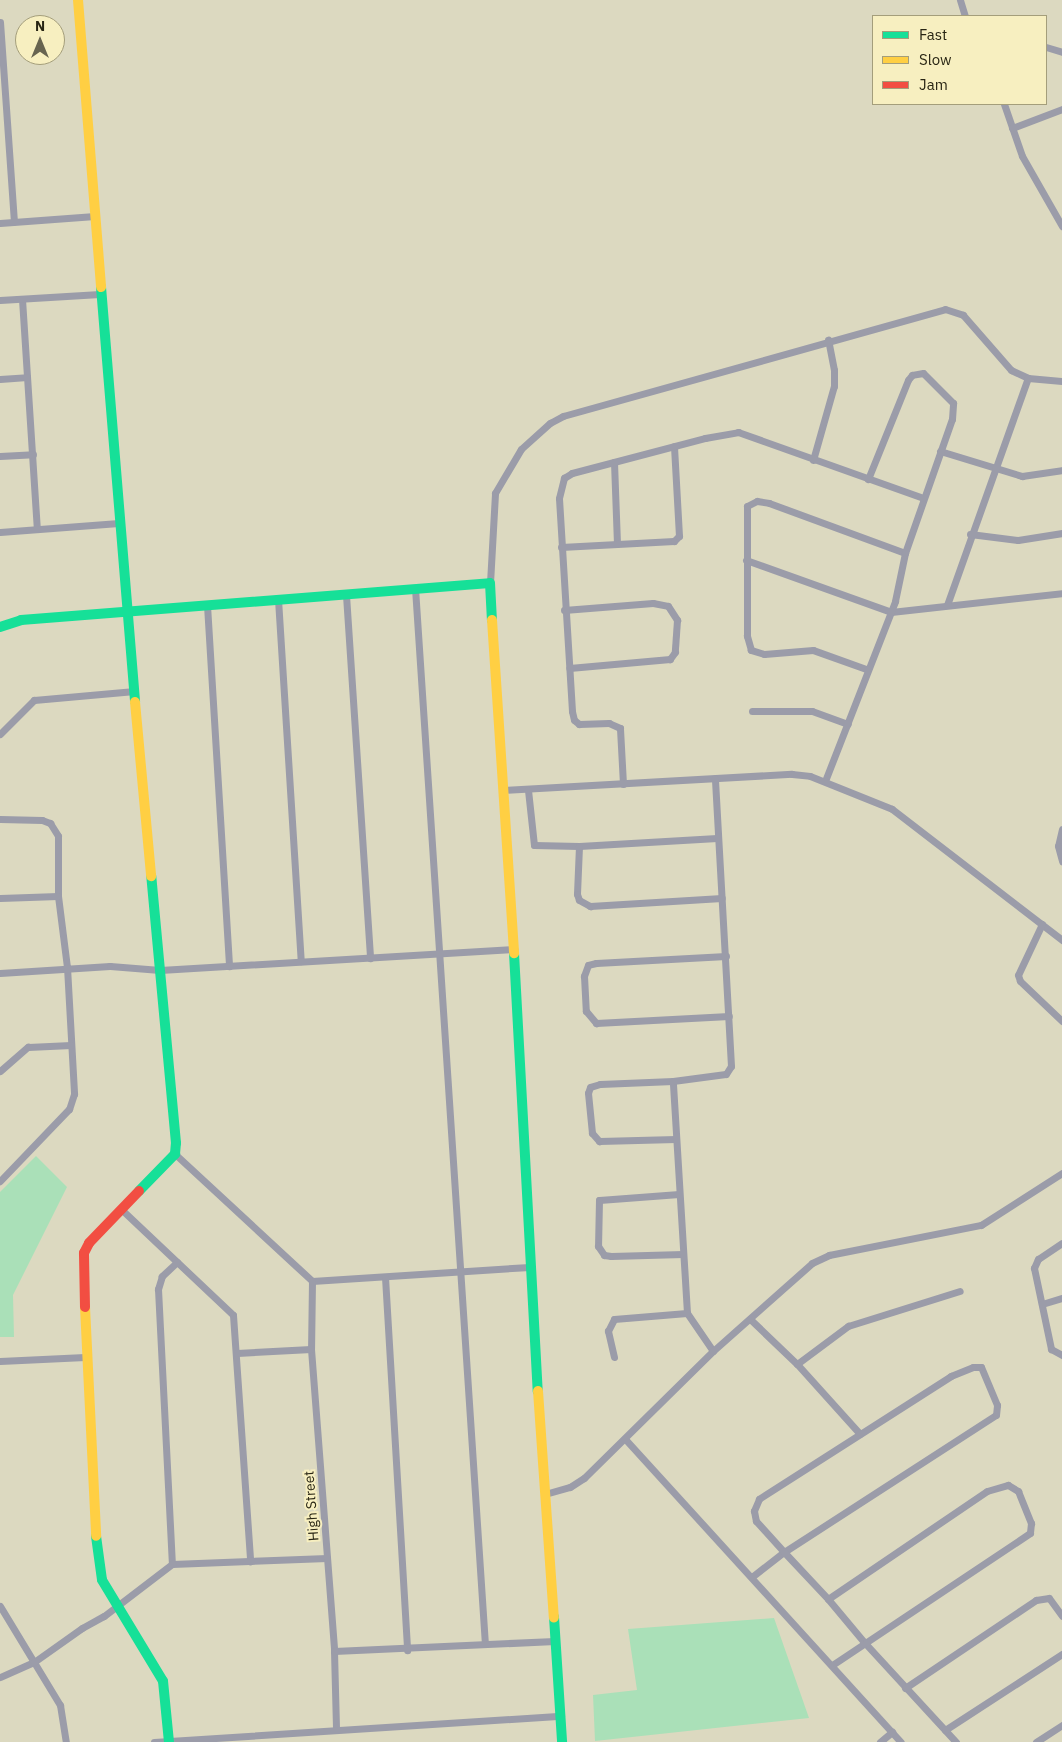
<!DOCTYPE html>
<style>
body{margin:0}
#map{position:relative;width:1062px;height:1742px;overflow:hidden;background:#dcd9c0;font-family:"IBM Plex Sans",sans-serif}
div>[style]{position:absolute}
.green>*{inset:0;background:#aae0b8}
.street>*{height:7px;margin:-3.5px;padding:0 3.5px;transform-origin:3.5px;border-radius:3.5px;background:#9b9ca9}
.fast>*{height:10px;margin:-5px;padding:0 5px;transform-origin:5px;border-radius:5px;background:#16e098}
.slow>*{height:10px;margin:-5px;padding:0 5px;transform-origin:5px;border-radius:5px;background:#ffcf43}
.jam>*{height:10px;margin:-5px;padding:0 5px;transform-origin:5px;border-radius:5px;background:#f24e42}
span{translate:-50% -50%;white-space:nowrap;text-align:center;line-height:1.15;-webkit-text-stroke:4px #f7efc0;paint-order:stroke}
.street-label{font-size:14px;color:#282513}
.legend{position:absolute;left:872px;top:15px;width:175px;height:90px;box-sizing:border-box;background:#f7efc0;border:1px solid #a49e7b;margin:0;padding:6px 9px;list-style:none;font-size:15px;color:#282513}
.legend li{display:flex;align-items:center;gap:10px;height:25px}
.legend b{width:25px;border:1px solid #a49e7b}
.north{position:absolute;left:15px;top:15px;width:50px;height:50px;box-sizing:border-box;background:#f7efc0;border:1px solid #a49e7b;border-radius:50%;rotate:0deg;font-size:14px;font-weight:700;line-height:20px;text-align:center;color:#282513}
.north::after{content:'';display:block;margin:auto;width:18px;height:22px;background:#676450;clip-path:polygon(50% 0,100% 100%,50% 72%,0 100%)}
</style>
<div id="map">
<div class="green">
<i style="clip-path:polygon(36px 1156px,67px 1187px,13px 1295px,14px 1337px,0 1337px,0 1192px)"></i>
<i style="clip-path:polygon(774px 1618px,809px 1718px,595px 1741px,593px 1695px,637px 1690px,628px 1629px)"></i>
</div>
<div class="street">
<i style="left:960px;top:0;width:17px;rotate:73deg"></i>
<i style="left:0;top:22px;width:200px;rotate:86deg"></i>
<i style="left:1046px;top:47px;width:17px;rotate:17deg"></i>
<i style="left:1004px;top:104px;width:55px;rotate:70.9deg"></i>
<i style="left:1022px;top:156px;width:81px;rotate:60.3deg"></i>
<i style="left:1012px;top:128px;width:53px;rotate:-20.8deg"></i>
<i style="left:0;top:223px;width:95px;rotate:-4.2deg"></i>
<i style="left:22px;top:299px;width:229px;rotate:86.3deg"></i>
<i style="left:0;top:300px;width:100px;rotate:-3.4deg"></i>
<i style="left:0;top:379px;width:27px;rotate:-4deg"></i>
<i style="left:940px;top:451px;width:86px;rotate:17deg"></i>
<i style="left:1022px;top:476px;width:40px;rotate:-8.5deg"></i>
<i style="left:0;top:456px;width:33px;rotate:-3deg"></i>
<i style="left:813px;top:460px;width:77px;rotate:-74.2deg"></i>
<i style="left:834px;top:386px;width:16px;rotate:-90deg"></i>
<i style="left:834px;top:370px;width:31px;rotate:-101deg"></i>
<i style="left:614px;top:462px;width:82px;rotate:87.9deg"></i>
<i style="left:0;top:532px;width:119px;rotate:-4.3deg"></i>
<i style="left:970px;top:534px;width:48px;rotate:7.1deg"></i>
<i style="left:1018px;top:540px;width:45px;rotate:-9deg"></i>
<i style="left:561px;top:547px;width:113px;rotate:-3deg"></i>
<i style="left:674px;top:541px;width:7px;rotate:-45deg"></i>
<i style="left:679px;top:536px;width:90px;rotate:-93.2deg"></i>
<i style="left:746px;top:560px;width:154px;rotate:19.7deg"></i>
<i style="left:891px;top:612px;width:172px;rotate:-6.3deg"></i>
<i style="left:490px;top:583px;width:90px;rotate:-86.8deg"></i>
<i style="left:495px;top:493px;width:51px;rotate:-59.4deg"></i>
<i style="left:521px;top:449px;width:39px;rotate:-42deg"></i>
<i style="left:550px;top:423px;width:15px;rotate:-28deg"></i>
<i style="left:563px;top:416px;width:397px;rotate:-15.6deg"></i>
<i style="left:945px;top:309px;width:19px;rotate:18deg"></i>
<i style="left:963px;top:315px;width:73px;rotate:48.9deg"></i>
<i style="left:1011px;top:370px;width:19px;rotate:25deg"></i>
<i style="left:1028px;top:378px;width:34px;rotate:5deg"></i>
<i style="left:415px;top:588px;width:1058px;rotate:86.21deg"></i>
<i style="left:346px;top:595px;width:364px;rotate:86.2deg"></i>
<i style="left:278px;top:599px;width:363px;rotate:86.4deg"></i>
<i style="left:207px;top:605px;width:362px;rotate:86.5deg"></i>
<i style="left:947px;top:605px;width:241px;rotate:-70.4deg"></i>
<i style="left:564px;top:610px;width:89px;rotate:-4.5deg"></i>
<i style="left:653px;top:603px;width:15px;rotate:11deg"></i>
<i style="left:668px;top:606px;width:17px;rotate:57deg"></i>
<i style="left:677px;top:620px;width:32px;rotate:94deg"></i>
<i style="left:675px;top:652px;width:9px;rotate:126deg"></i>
<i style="left:670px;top:659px;width:101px;rotate:174.9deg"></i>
<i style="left:866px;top:669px;width:56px;rotate:-160.3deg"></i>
<i style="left:813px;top:650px;width:49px;rotate:175.3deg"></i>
<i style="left:764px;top:654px;width:14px;rotate:-163deg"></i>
<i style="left:751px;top:650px;width:15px;rotate:-106deg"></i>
<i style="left:747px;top:636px;width:130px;rotate:-90deg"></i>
<i style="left:747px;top:506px;width:11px;rotate:-27deg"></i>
<i style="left:757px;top:501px;width:12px;rotate:9deg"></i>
<i style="left:769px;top:503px;width:145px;rotate:20.2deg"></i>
<i style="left:752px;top:711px;width:60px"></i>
<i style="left:812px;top:711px;width:38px;rotate:20deg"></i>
<i style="left:0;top:734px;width:48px;rotate:-45deg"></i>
<i style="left:34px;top:700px;width:101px;rotate:-5.1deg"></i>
<i style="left:825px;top:781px;width:193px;rotate:-68.7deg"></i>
<i style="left:895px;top:601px;width:49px;rotate:-78.2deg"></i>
<i style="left:905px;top:553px;width:142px;rotate:-70.7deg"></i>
<i style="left:952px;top:419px;width:16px;rotate:-86deg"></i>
<i style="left:953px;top:403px;width:42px;rotate:-135deg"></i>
<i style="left:923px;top:373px;width:11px;rotate:170deg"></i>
<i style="left:912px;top:375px;width:6px;rotate:129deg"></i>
<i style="left:908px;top:380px;width:107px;rotate:112deg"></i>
<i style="left:623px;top:784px;width:56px;rotate:-93.1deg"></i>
<i style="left:620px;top:728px;width:12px;rotate:-156deg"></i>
<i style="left:609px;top:723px;width:30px;rotate:178deg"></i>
<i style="left:579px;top:724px;width:6px;rotate:-141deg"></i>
<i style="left:574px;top:720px;width:9px;rotate:-103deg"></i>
<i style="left:572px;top:711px;width:213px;rotate:-93.5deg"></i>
<i style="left:559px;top:498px;width:21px;rotate:-76deg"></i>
<i style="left:564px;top:478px;width:9px;rotate:-32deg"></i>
<i style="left:572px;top:473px;width:138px;rotate:-14.7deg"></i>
<i style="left:705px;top:438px;width:34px;rotate:-10deg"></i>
<i style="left:738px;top:432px;width:196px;rotate:19.6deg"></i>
<i style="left:502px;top:790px;width:290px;rotate:-3.2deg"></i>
<i style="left:792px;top:774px;width:18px;rotate:6deg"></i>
<i style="left:810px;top:776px;width:88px;rotate:21.9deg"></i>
<i style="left:892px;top:809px;width:215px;rotate:37.6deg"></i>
<i style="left:528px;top:790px;width:55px;rotate:83.8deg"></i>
<i style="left:534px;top:845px;width:45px;rotate:1.3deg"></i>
<i style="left:0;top:819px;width:42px;rotate:1.4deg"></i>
<i style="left:42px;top:820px;width:9px;rotate:21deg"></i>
<i style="left:50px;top:823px;width:15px;rotate:58deg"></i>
<i style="left:58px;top:836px;width:60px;rotate:90deg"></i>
<i style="left:58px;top:896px;width:72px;rotate:82.8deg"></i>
<i style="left:67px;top:967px;width:127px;rotate:86.8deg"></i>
<i style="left:74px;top:1094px;width:16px;rotate:108deg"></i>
<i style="left:69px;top:1109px;width:100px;rotate:133.8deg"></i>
<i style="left:1062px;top:829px;width:17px;rotate:103deg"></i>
<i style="left:1058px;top:846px;width:16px;rotate:75deg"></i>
<i style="left:717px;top:838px;width:138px;rotate:176.7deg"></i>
<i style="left:579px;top:846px;width:48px;rotate:92.4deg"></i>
<i style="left:577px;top:894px;width:6px;rotate:72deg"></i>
<i style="left:579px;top:900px;width:13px;rotate:29deg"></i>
<i style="left:590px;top:906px;width:132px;rotate:-3.5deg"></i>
<i style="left:0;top:898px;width:58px;rotate:-2deg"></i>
<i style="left:1042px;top:924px;width:56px;rotate:115.2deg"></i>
<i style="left:1018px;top:975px;width:6px;rotate:72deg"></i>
<i style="left:1020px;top:981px;width:58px;rotate:43.6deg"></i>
<i style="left:726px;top:956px;width:130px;rotate:176.9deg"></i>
<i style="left:596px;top:963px;width:8px;rotate:166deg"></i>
<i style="left:588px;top:965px;width:12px;rotate:110deg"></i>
<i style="left:584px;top:976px;width:35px;rotate:87deg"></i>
<i style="left:586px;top:1011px;width:16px;rotate:50deg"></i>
<i style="left:596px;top:1023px;width:133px;rotate:-3deg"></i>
<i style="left:0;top:973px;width:110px;rotate:-3.6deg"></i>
<i style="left:110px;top:966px;width:50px;rotate:4.6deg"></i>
<i style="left:160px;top:970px;width:355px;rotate:-3.4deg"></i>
<i style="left:0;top:1071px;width:37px;rotate:-41deg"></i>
<i style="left:28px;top:1047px;width:43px;rotate:-2.7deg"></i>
<i style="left:673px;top:1081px;width:73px;rotate:177.6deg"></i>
<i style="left:600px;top:1084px;width:10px;rotate:163deg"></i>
<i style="left:590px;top:1087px;width:6px;rotate:108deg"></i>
<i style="left:588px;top:1093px;width:40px;rotate:84.3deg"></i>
<i style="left:592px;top:1133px;width:11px;rotate:49deg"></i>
<i style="left:599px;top:1141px;width:77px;rotate:-1.5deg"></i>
<i style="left:175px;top:1154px;width:187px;rotate:42.8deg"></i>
<i style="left:312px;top:1281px;width:218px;rotate:-3.7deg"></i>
<i style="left:679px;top:1194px;width:80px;rotate:175.7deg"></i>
<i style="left:599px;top:1200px;width:46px;rotate:91.2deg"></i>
<i style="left:598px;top:1246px;width:11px;rotate:56deg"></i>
<i style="left:604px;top:1255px;width:7px;rotate:8deg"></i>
<i style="left:611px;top:1256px;width:72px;rotate:-1.6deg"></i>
<i style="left:121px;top:1209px;width:154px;rotate:43.4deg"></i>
<i style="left:233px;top:1315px;width:247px;rotate:86deg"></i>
<i style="left:1062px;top:1243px;width:29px;rotate:146deg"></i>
<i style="left:1038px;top:1259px;width:10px;rotate:114deg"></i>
<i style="left:1034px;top:1268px;width:83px;rotate:78.1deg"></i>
<i style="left:1051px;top:1349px;width:13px;rotate:29deg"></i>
<i style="left:177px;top:1262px;width:21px;rotate:137deg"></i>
<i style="left:162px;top:1276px;width:14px;rotate:107deg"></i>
<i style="left:158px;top:1289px;width:275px;rotate:87.1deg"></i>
<i style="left:172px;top:1564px;width:155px;rotate:-2.2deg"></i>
<i style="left:385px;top:1277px;width:374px;rotate:86.6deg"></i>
<i style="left:312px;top:1281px;width:68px;rotate:90.8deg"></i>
<i style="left:311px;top:1349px;width:303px;rotate:85.6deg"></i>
<i style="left:334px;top:1651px;width:79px;rotate:88.5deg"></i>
<i style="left:1042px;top:1304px;width:21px;rotate:-17deg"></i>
<i style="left:750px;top:1319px;width:65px;rotate:43.8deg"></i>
<i style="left:797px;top:1364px;width:94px;rotate:48deg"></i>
<i style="left:713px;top:1351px;width:46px;rotate:-124.4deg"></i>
<i style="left:687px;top:1313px;width:232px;rotate:-93.5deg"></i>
<i style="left:673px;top:1081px;width:53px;rotate:-7.5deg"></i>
<i style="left:726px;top:1074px;width:9px;rotate:-58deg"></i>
<i style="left:731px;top:1066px;width:288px;rotate:-93.2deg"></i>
<i style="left:237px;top:1353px;width:74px;rotate:-3.1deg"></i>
<i style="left:614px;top:1357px;width:27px;rotate:-103deg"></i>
<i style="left:608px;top:1331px;width:13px;rotate:-63deg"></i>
<i style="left:614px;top:1319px;width:73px;rotate:-4.7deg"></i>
<i style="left:0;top:1361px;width:85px;rotate:-2.7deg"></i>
<i style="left:797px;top:1364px;width:64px;rotate:-36.7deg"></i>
<i style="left:848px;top:1326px;width:117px;rotate:-17.4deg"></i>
<i style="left:626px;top:1440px;width:408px;rotate:47.7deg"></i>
<i style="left:545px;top:1494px;width:26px;rotate:-16deg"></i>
<i style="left:570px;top:1487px;width:17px;rotate:-33deg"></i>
<i style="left:584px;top:1478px;width:181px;rotate:-44.6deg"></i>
<i style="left:713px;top:1351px;width:132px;rotate:-41.6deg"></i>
<i style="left:812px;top:1263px;width:19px;rotate:-25deg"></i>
<i style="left:829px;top:1255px;width:155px;rotate:-11.2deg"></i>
<i style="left:981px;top:1225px;width:96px;rotate:-32.7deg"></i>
<i style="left:753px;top:1576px;width:39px;rotate:-38deg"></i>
<i style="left:784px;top:1552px;width:252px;rotate:-32.9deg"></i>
<i style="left:996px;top:1415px;width:10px;rotate:-84deg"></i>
<i style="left:997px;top:1405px;width:41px;rotate:-112.8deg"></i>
<i style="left:981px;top:1367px;width:8px;rotate:180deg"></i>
<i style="left:973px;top:1367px;width:24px;rotate:158deg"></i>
<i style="left:951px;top:1376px;width:228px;rotate:147.4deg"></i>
<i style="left:759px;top:1499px;width:13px;rotate:113deg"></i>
<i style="left:754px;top:1511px;width:10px;rotate:79deg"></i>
<i style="left:756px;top:1521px;width:42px;rotate:47.9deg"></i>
<i style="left:784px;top:1552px;width:64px;rotate:46.9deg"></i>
<i style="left:828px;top:1599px;width:56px;rotate:50.1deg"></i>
<i style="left:864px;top:1642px;width:136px;rotate:47.4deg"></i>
<i style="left:828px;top:1599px;width:192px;rotate:-34.2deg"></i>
<i style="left:987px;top:1491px;width:22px;rotate:-16deg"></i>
<i style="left:1008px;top:1485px;width:12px;rotate:31deg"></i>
<i style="left:1018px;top:1491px;width:35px;rotate:68deg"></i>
<i style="left:1031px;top:1523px;width:10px;rotate:96deg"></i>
<i style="left:1030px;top:1533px;width:238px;rotate:146.3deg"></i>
<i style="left:0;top:1606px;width:116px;rotate:58.8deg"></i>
<i style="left:60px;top:1705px;width:37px;rotate:81deg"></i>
<i style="left:334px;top:1651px;width:221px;rotate:-2.6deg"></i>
<i style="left:0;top:1677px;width:37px;rotate:-24deg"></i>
<i style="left:34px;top:1662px;width:59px;rotate:-35.3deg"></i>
<i style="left:82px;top:1628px;width:25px;rotate:-29deg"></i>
<i style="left:104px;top:1616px;width:86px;rotate:-37.4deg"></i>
<i style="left:905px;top:1688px;width:158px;rotate:-33.9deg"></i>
<i style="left:1036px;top:1600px;width:13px;rotate:-9deg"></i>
<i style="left:1049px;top:1598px;width:22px;rotate:54deg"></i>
<i style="left:945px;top:1730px;width:140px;rotate:-33deg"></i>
<i style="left:154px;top:1742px;width:408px;rotate:-3.7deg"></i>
<i style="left:880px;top:1742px;width:16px;rotate:-40deg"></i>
<i style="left:1036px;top:1742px;width:31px;rotate:-33deg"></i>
</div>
<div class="fast">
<i style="left:101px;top:287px;width:416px;rotate:85.3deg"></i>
<i style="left:0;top:627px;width:22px;rotate:-18deg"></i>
<i style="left:21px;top:620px;width:470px;rotate:-4.5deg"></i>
<i style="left:490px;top:583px;width:37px;rotate:87deg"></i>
<i style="left:514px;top:953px;width:439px;rotate:86.9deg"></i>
<i style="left:139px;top:1191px;width:52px;rotate:-45.8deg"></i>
<i style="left:175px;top:1154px;width:11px;rotate:-85deg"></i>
<i style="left:176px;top:1143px;width:268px;rotate:-95.3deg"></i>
<i style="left:96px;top:1536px;width:44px;rotate:82.2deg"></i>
<i style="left:102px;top:1580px;width:118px;rotate:58.9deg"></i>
<i style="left:163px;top:1681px;width:61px;rotate:84.4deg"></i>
<i style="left:554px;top:1617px;width:125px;rotate:86.3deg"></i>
</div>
<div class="slow">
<i style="left:78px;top:0;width:288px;rotate:85.4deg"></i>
<i style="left:492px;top:620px;width:334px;rotate:86.2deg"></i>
<i style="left:135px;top:702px;width:175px;rotate:84.7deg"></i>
<i style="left:85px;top:1307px;width:229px;rotate:87.2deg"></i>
<i style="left:538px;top:1391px;width:227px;rotate:86deg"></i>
</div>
<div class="jam">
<i style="left:85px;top:1307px;width:54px;rotate:-91.1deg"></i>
<i style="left:84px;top:1253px;width:11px;rotate:-63deg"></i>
<i style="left:89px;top:1243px;width:72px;rotate:-46.1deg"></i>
</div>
<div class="street-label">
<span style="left:311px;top:1506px;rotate:-94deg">High Street</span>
</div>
<ul class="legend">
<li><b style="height:6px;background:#16e098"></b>Fast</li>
<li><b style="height:6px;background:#ffcf43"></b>Slow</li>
<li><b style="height:6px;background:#f24e42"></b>Jam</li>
</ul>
<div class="north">N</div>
</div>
